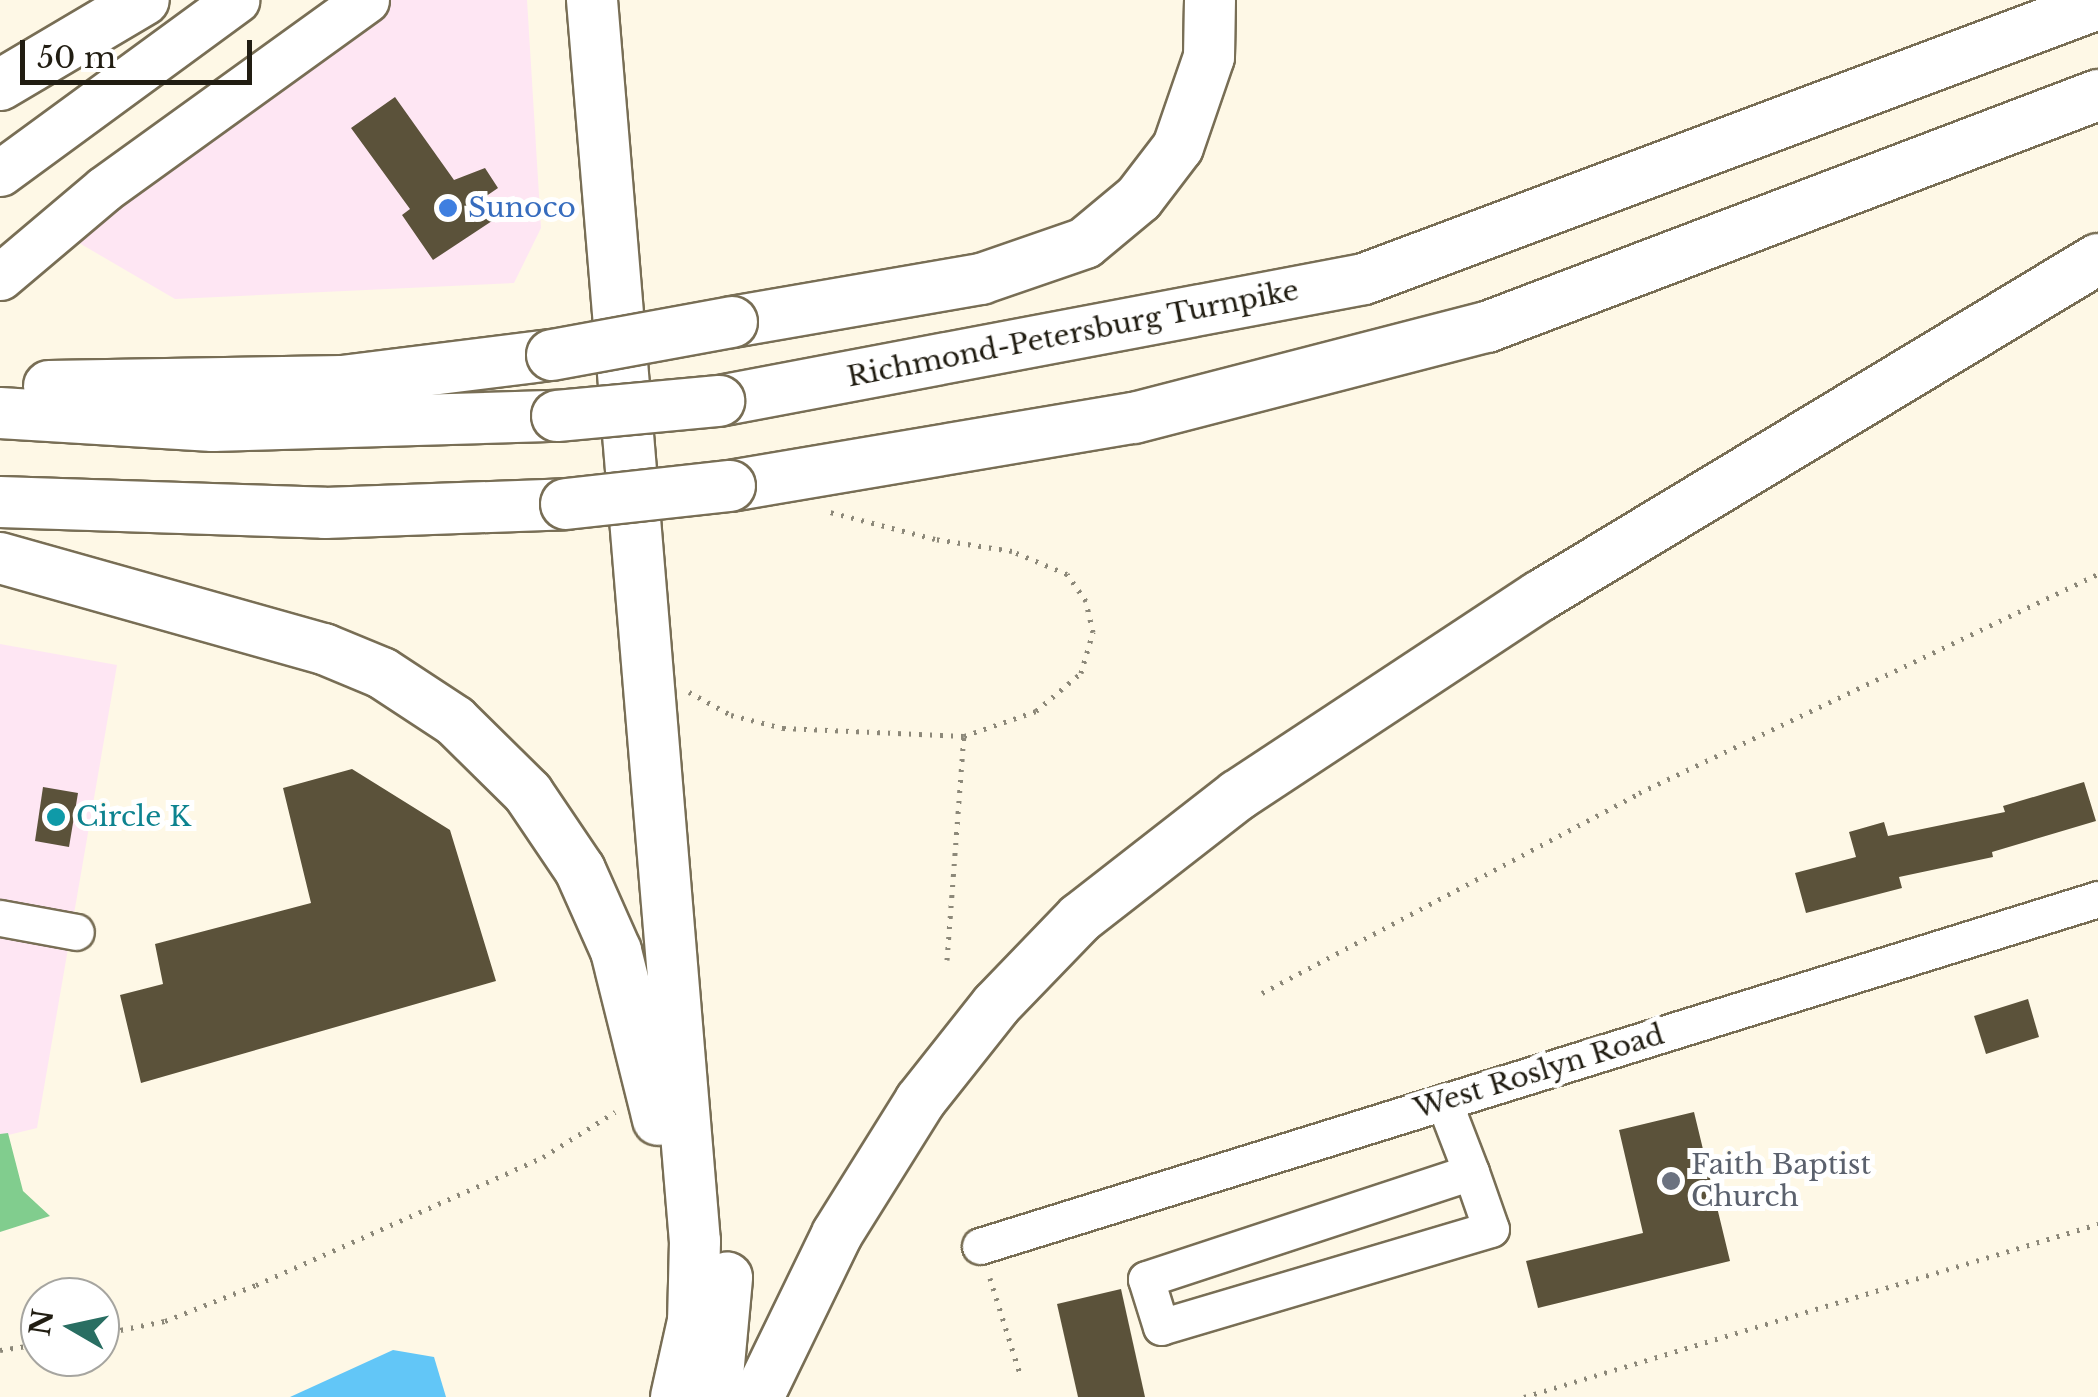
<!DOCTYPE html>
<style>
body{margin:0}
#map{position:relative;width:2098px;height:1397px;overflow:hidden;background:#fef8e6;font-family:"Libre Baskerville",serif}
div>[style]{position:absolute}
.commercial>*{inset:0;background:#fee6f3}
.forest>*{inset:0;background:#81cd8e}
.water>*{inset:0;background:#62c6f7}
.building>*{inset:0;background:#5b523a}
.path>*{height:5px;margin-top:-2.5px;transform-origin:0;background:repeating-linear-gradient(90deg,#8c8879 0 2.5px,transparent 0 10.5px)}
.roads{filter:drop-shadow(2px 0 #786e55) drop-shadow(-2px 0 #786e55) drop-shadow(0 2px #786e55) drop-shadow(0 -2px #786e55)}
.minor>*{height:35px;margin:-17.5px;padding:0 17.5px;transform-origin:17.5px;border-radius:17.5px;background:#fff}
.major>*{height:45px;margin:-22.5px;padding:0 22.5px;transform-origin:22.5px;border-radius:22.5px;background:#fff}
.highway>*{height:50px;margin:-25px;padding:0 25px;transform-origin:25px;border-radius:25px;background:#fff}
.bridges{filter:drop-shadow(2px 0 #786e55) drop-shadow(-2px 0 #786e55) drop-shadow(0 2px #786e55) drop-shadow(0 -2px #786e55)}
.highway-bridge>*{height:50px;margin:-25px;padding:0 25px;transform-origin:25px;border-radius:25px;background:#fff}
.dots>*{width:28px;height:28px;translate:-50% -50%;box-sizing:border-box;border:5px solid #fff;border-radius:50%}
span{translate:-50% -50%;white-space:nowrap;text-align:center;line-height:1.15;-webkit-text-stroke:10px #fff;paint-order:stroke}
.shop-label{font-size:28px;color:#366cbe}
.left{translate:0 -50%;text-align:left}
.street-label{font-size:28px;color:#211d12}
.culture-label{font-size:28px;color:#0d838f}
.worship-label{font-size:28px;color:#5b616d}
.north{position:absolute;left:20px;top:1277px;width:100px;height:100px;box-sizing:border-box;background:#fff;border:2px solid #a6a5a0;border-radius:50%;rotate:279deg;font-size:28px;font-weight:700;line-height:40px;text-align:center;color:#211d12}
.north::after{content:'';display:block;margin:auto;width:35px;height:45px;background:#296e62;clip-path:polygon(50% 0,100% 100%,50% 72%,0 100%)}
.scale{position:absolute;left:20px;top:40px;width:232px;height:45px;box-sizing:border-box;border:5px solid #211d12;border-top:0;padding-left:12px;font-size:30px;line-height:35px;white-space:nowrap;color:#211d12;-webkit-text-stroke:8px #fff;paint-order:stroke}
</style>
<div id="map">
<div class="commercial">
<i style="clip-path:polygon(388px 0,527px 0,541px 228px,514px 283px,175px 299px,74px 240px)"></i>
<i style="clip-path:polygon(0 644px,117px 665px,37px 1128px,0 1137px)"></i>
</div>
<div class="forest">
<i style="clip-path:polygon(8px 1133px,23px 1191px,50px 1216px,0 1232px,0 1134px)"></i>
</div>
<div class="water">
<i style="clip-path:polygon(393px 1350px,434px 1357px,446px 1397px,290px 1397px)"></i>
</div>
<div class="building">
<i style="clip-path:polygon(395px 97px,454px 180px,485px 168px,498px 188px,479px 201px,492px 221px,433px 260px,402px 215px,410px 209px,351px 128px)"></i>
<i style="clip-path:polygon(352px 769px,450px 830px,496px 981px,141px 1083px,120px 995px,163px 984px,155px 944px,311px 903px,283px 788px)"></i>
<i style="clip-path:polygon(2084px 782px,2096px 821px,1992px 852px,1993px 857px,1899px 877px,1902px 888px,1806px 913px,1795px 873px,1856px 857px,1849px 832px,1884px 822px,1888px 836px,2005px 812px,2003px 806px)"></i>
<i style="clip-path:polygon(43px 787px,78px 793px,69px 847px,35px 841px)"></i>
<i style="clip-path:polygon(2028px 999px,2039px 1037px,1986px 1054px,1974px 1016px)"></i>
<i style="clip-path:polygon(1694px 1112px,1730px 1261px,1538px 1308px,1526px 1261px,1643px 1233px,1619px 1130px)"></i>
<i style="clip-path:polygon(1121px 1289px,1145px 1397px,1078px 1397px,1057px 1304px)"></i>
</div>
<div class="path">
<i style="left:689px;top:692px;width:48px;rotate:28.7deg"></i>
<i style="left:731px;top:715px;width:54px;rotate:14deg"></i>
<i style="left:783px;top:728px;width:181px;rotate:2.5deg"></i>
<i style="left:964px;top:736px;width:76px;rotate:-19.1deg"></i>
<i style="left:1036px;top:711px;width:59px;rotate:-40.2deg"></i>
<i style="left:1081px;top:673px;width:43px;rotate:-73.7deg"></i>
<i style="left:1093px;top:632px;width:32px;rotate:-103deg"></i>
<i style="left:1086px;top:601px;width:33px;rotate:-125deg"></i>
<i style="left:1067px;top:574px;width:60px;rotate:-157.3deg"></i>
<i style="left:1012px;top:551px;width:78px;rotate:-171.1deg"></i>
<i style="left:935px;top:539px;width:108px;rotate:-165.6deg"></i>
<i style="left:947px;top:960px;width:225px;rotate:-85.7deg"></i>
<i style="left:1262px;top:993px;width:427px;rotate:-27.9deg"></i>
<i style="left:1639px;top:793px;width:509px;rotate:-25.51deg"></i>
<i style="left:990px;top:1278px;width:104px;rotate:72.6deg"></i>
<i style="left:100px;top:1334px;width:66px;rotate:-11.3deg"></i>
<i style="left:165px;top:1321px;width:98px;rotate:-21.6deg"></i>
<i style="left:256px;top:1285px;width:314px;rotate:-24deg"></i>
<i style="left:543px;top:1157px;width:85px;rotate:-32deg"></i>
<i style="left:0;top:1350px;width:40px;rotate:-8.5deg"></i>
<i style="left:1524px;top:1397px;width:600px;rotate:-16.77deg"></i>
</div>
<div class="roads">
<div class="minor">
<i style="left:0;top:918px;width:77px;rotate:10.4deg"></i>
<i style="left:1444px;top:1102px;width:75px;rotate:68.9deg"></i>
<i style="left:1471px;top:1172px;width:60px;rotate:70.7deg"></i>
<i style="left:1491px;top:1229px;width:344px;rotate:163.5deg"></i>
<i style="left:1161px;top:1327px;width:50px;rotate:-107.4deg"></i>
<i style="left:1146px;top:1279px;width:342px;rotate:-18.2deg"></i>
<i style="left:980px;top:1246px;width:1171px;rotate:-17.24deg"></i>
</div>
<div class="major">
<i style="left:0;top:173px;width:293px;rotate:-36.2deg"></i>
<i style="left:0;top:277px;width:136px;rotate:-40.2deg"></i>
<i style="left:104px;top:189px;width:323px;rotate:-35.8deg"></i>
</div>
<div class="highway">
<i style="left:592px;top:0;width:1245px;rotate:85.26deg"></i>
<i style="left:695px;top:1241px;width:80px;rotate:91.4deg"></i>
<i style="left:693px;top:1321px;width:78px;rotate:102.6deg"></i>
<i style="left:0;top:85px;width:167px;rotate:-30.6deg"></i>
<i style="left:732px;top:322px;width:253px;rotate:-9.8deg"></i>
<i style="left:981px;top:279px;width:110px;rotate:-19.1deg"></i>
<i style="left:1085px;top:243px;width:70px;rotate:-39.8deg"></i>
<i style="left:1139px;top:198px;width:64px;rotate:-52.6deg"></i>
<i style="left:1178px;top:147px;width:95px;rotate:-71deg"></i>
<i style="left:1209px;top:57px;width:57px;rotate:-89deg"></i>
<i style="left:49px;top:386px;width:293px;rotate:-1deg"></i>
<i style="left:342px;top:381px;width:212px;rotate:-7.1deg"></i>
<i style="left:719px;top:401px;width:656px;rotate:-10.71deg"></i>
<i style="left:1364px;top:279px;width:784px;rotate:-20.54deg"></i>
<i style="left:0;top:413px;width:213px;rotate:3.5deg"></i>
<i style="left:213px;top:426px;width:344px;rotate:-1.7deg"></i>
<i style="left:730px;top:486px;width:410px;rotate:-9.6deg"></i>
<i style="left:1134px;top:418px;width:365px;rotate:-14.5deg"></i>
<i style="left:1487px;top:327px;width:654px;rotate:-20.79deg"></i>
<i style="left:0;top:502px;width:325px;rotate:1.9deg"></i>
<i style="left:325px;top:513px;width:241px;rotate:-2.1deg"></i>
<i style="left:0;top:558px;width:337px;rotate:15.7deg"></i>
<i style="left:324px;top:649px;width:63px;rotate:22.5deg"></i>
<i style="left:382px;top:673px;width:87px;rotate:33.3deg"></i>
<i style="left:455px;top:721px;width:103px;rotate:44.6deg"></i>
<i style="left:528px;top:793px;width:93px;rotate:56deg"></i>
<i style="left:580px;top:870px;width:89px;rotate:66deg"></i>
<i style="left:616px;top:951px;width:174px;rotate:76deg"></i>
<i style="left:716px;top:1397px;width:120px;rotate:-84.7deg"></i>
<i style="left:758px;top:1397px;width:181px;rotate:-64.1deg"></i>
<i style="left:837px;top:1234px;width:157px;rotate:-58deg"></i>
<i style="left:920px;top:1101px;width:122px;rotate:-51.6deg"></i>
<i style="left:996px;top:1005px;width:121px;rotate:-46deg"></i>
<i style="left:1080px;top:918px;width:200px;rotate:-37.9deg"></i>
<i style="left:1238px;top:795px;width:362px;rotate:-33.4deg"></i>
<i style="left:1540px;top:596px;width:652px;rotate:-31.13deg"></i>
</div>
</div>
<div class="bridges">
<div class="highway-bridge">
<i style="left:552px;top:355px;width:183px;rotate:-10.4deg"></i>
<i style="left:557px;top:416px;width:163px;rotate:-5.3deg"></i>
<i style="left:566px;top:504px;width:165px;rotate:-6.3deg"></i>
</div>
</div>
<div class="dots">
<i style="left:448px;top:208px;background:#3f7fe0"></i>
<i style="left:56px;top:817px;background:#0f9aa8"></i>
<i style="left:1671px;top:1181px;background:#6b7280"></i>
</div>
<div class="shop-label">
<span class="left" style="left:468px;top:208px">Sunoco</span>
</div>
<div class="street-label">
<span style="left:1073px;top:334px;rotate:-11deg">Richmond-Petersburg Turnpike</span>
<span style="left:1539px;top:1072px;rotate:-17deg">West Roslyn Road</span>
</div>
<div class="culture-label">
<span class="left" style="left:76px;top:817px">Circle K</span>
</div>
<div class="worship-label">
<span class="left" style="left:1691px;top:1181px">Faith Baptist<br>Church</span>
</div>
<div class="north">N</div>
<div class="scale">50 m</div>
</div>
